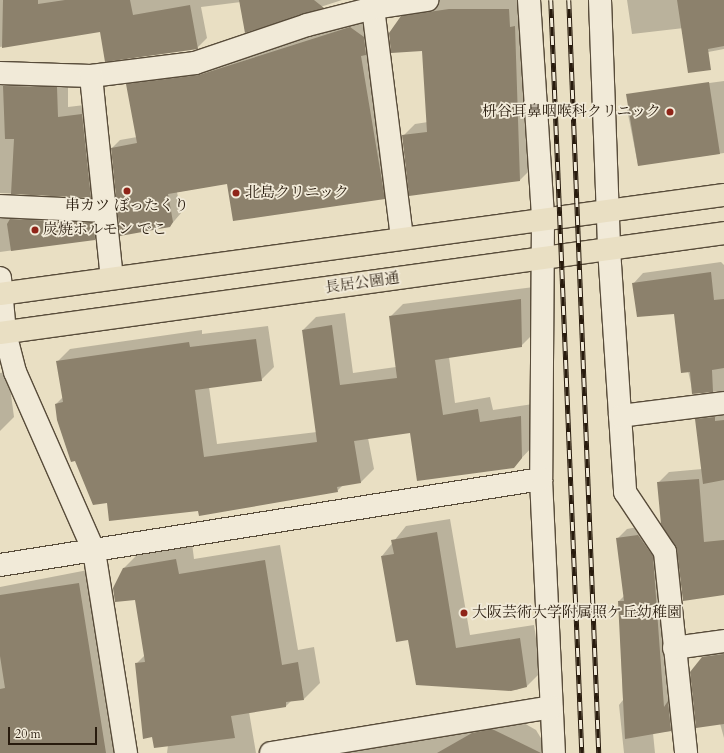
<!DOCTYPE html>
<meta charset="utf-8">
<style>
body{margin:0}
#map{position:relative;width:724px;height:753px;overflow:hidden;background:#e9dfc3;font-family:Cardo,"Noto Serif JP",serif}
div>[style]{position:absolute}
.shadow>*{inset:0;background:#0003}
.building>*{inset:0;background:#8c816c}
.roads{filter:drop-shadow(1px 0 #584c3a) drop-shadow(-1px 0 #584c3a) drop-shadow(0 1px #584c3a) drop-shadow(0 -1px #584c3a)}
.minor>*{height:22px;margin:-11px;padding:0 11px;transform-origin:11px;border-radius:11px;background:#f1ead8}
.highway>*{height:22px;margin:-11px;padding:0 11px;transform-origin:11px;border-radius:11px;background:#e9dfc3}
.rail>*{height:4.5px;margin-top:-2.25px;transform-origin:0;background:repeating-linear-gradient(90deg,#f1ead8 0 9px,#281b0d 0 18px);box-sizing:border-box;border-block:1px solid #281b0d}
.dots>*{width:11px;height:11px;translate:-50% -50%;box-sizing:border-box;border:2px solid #f1ead8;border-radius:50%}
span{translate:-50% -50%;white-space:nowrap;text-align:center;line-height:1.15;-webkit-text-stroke:3.5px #f1ead8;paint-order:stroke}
.poi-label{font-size:15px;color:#281b0d}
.right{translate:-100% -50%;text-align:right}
.left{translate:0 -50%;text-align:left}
.street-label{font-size:15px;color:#281b0d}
.scale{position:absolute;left:8px;top:727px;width:89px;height:18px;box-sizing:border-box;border:2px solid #281b0d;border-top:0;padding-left:5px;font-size:12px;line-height:14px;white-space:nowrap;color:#281b0d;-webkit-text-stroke:3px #f1ead8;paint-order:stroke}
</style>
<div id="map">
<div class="shadow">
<i style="clip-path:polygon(0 0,342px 0,246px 31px,241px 2px,201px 7px,207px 38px,197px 48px,101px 31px,0 47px)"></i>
<i style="clip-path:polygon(438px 0,521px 0,532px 168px,520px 180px,403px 136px,415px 124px,428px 122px,423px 50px,402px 17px,414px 5px)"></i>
<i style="clip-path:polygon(627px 0,724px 0,724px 49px,687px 56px,684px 28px,632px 34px)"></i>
<i style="clip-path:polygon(359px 19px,372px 28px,392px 190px,384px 198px,228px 183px,177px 192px,181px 213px,170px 226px,112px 148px,120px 140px,137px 137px,127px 85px,135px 76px)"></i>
<i style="clip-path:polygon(0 74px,68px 77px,68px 107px,93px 104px,101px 186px,91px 197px,0 193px)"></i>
<i style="clip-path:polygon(724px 81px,724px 153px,638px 165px,627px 109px,643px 92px)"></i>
<i style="clip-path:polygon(0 201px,104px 213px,106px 228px,95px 239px,0 252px)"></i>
<i style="clip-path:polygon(721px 262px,724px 265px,724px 391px,693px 393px,675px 313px,633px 284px,643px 273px)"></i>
<i style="clip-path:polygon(534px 287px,534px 333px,521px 346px,449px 357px,455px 403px,490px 397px,493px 410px,533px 404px,535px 444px,513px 467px,411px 432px,368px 438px,374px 469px,361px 482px,343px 485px,337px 491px,199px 510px,108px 502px,56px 404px,63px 397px,57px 362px,70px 349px,202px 330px,202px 334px,268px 326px,274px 367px,261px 380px,209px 387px,217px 444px,317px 432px,303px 330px,316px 317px,345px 313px,353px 373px,396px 367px,390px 317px,403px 304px)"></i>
<i style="clip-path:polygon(8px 372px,14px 417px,0 431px,0 373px)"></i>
<i style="clip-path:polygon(724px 406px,724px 594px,678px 550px,658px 483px,669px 472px,702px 469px,696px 420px,707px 409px)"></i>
<i style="clip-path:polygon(450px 519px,470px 635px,534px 625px,541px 672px,527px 686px,516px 690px,409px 639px,382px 556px,406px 526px)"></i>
<i style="clip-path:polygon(648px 525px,662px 546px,680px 721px,671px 731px,653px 733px,655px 753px,624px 753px,619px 705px,623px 700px,619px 601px,625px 595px,617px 539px,627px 529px)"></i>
<i style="clip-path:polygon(192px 543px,194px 559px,280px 545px,298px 650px,314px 647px,320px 683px,304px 699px,292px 700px,286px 706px,249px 712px,256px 753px,167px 753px,168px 745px,136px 664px,145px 655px,136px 599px,124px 568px,140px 552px)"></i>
<i style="clip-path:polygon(93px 569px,115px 753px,0 753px,0 587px)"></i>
<i style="clip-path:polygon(724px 646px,724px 738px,702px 658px,713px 647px)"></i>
<i style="clip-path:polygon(508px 714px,536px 730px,550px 753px,305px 753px)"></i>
</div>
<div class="building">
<i style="clip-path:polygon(3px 0,38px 0,38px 4px,65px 0,130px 0,133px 15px,190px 5px,198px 49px,105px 62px,100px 32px,2px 48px)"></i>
<i style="clip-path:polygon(239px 0,314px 0,324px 8px,245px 33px)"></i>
<i style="clip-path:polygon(677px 0,724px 0,724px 46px,708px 49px,711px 70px,688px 73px)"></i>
<i style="clip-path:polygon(449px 9px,509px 9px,510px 27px,515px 26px,520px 181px,409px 196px,402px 135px,427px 132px,422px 51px,391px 53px,389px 33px,401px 16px)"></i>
<i style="clip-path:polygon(350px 27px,364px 37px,366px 55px,361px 56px,385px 199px,233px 221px,227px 184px,168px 194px,173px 222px,170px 227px,120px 236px,111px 148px,137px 143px,126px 84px,199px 75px)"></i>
<i style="clip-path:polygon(709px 82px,720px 154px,638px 166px,626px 94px)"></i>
<i style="clip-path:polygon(3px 86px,57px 87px,58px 117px,82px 114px,91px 198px,11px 194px,14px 139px,5px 139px)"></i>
<i style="clip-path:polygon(10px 219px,94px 223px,95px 240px,11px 251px,7px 224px)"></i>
<i style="clip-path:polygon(711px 272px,714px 300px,724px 299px,724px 368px,712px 370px,713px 392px,692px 394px,690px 372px,681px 373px,674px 314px,637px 317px,632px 283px)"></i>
<i style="clip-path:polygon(521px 299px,522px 347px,435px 360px,443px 415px,478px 409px,480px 422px,521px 416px,522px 458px,514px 468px,417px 481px,410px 433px,354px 441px,361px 483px,337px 487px,338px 492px,199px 516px,198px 511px,109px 521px,107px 503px,93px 505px,75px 461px,71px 462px,57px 420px,55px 404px,63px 402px,56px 361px,189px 342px,190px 347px,256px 339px,262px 381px,195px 390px,204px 457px,317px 442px,302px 330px,332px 325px,340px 385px,397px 378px,389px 316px)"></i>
<i style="clip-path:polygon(715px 417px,715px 421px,724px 420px,724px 480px,703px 484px,695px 419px)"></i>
<i style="clip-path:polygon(699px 479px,704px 542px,724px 540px,724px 595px,683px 601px,677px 551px,661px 524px,657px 482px)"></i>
<i style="clip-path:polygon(437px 532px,456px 648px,520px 638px,527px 687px,511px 691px,416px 685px,408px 640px,396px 642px,381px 556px,394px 554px,391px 540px)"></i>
<i style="clip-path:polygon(638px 535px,653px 556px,664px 707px,668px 701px,671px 731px,625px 739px,618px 601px,624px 601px,616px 538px)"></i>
<i style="clip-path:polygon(176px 559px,179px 574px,265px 560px,282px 665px,298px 662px,304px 700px,286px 702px,286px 707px,231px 716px,235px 738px,154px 748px,152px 737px,143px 739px,135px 663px,145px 662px,135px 600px,115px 602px,113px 588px,123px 568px)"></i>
<i style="clip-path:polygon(79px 583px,106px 753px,0 753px,0 689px,5px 688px,0 656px,0 595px)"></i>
<i style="clip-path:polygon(724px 654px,724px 724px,696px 728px,690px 672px,702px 657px)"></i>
<i style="clip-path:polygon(492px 729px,541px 753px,437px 753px,472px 733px)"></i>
</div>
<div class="roads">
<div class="minor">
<i style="left:372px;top:0;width:239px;rotate:82.8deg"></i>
<i style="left:529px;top:0;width:219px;rotate:86.3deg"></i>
<i style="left:543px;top:219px;width:260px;rotate:90.4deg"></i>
<i style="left:541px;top:479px;width:274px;rotate:87.3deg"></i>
<i style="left:600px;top:0;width:249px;rotate:87.9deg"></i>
<i style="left:609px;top:249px;width:244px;rotate:86.2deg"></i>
<i style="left:625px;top:492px;width:72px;rotate:56.3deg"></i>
<i style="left:665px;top:552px;width:202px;rotate:84deg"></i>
<i style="left:0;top:73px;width:91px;rotate:1.9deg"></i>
<i style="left:91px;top:76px;width:105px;rotate:-7.1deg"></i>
<i style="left:195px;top:63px;width:118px;rotate:-18.7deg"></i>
<i style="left:307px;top:25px;width:68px;rotate:-14.4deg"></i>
<i style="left:373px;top:8px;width:55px;rotate:-8.4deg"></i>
<i style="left:91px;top:76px;width:203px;rotate:84.1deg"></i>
<i style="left:0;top:206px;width:105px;rotate:2.7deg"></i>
<i style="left:0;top:278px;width:55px;rotate:84.8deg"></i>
<i style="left:5px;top:333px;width:40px;rotate:75.6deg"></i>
<i style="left:15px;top:372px;width:196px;rotate:66.2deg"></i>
<i style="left:94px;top:551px;width:205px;rotate:81deg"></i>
<i style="left:620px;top:416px;width:105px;rotate:-7.1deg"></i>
<i style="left:0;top:565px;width:548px;rotate:-9.03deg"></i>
<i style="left:674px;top:648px;width:50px;rotate:-8deg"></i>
<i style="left:271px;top:753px;width:284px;rotate:-9.3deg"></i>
</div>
<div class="highway">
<i style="left:0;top:294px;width:731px;rotate:-7.79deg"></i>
<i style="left:0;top:333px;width:731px;rotate:-7.86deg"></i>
</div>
</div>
<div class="rail">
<i style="left:551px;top:0;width:754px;rotate:87.64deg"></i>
<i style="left:569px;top:0;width:754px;rotate:87.72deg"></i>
</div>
<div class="dots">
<i style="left:670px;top:112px;background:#8f2418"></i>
<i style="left:127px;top:191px;background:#8f2418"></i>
<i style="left:236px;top:193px;background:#8f2418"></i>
<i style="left:35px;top:230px;background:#8f2418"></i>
<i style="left:464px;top:613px;background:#8f2418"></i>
</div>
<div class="poi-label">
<span class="right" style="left:661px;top:112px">枡谷耳鼻咽喉科クリニック</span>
<span class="left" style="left:245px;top:193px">北島クリニック</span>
<span style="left:127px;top:206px">串カツ ぼったくり</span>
<span class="left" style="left:43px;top:230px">炭焼ホルモン でこ</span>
<span class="left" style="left:472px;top:613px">大阪芸術大学附属照ケ丘幼稚園</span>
</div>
<div class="street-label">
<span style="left:362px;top:283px;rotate:-8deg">長居公園通</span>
</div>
<div class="scale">20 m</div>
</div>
